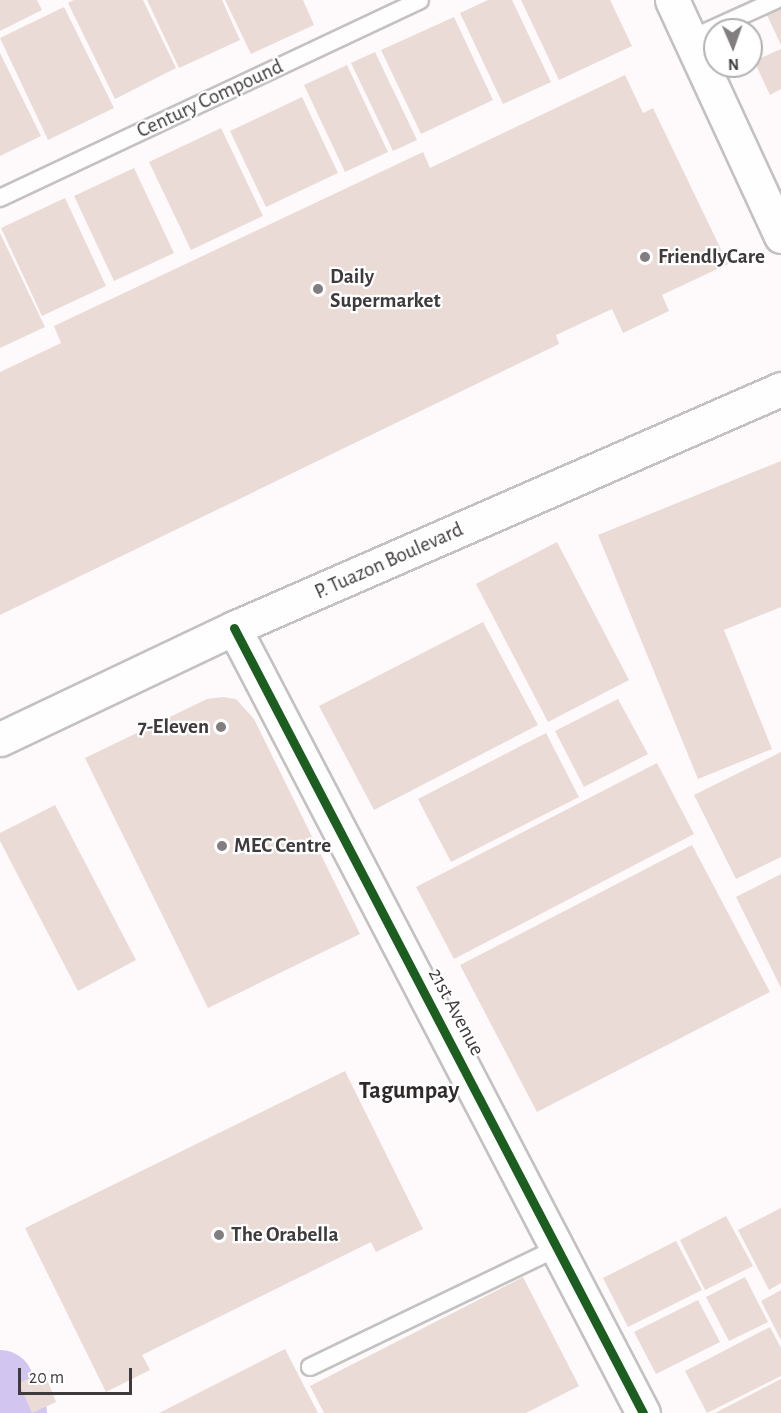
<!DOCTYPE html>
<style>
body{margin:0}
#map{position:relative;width:781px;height:1413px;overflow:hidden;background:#fefafb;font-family:"Alegreya Sans",sans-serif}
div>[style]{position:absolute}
.river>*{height:68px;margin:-34px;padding:0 34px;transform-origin:34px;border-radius:34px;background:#d2c5f0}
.building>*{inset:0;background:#eadbd7}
.roads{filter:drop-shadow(2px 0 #c4c1c1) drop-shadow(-2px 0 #c4c1c1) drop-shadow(0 2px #c4c1c1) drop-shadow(0 -2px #c4c1c1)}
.service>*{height:16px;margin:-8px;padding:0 8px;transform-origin:8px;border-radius:8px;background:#fffefe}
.minor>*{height:33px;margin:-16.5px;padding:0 16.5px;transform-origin:16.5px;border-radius:16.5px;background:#fffefe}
.secondary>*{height:33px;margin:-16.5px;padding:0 16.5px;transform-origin:16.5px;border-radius:16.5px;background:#fffefe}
.cycleway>*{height:9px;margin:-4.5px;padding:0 4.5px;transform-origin:4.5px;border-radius:4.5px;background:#1b5e20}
.dots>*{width:16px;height:16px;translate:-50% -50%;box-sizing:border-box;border:3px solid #fff;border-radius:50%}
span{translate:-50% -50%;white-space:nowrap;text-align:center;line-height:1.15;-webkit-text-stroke:4.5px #fff;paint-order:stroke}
.street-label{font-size:21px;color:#3f3b3c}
.poi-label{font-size:21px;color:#3f3b3c;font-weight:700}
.left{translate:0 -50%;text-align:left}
.right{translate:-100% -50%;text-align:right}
.quarter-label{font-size:24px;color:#302a2b;font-weight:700}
.north{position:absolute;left:703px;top:18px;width:60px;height:60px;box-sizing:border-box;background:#fff;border:2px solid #b2b1b1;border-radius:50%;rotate:178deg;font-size:16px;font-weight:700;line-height:24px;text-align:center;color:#3f3b3c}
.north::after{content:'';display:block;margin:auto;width:21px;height:27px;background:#827e7f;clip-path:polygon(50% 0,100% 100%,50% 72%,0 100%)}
.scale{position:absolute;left:18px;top:1368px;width:114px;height:27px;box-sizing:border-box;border:3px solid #3f3b3c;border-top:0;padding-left:8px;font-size:18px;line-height:21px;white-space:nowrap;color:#3f3b3c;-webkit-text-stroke:4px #fff;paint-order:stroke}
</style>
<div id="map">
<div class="river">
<i style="left:0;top:1384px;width:32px;rotate:66deg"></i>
</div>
<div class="building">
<i style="clip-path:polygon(0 0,37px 0,42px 10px,0 31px)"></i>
<i style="clip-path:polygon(74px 0,143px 0,176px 68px,115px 99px,68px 3px)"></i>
<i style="clip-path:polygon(147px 0,222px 0,240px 40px,179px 68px)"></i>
<i style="clip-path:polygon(225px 0,303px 0,314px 25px,251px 54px)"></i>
<i style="clip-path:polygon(488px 0,512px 0,551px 82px,503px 104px,460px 13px)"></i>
<i style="clip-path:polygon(521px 0,610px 0,632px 46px,559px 80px)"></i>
<i style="clip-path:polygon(781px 6px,781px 45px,766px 13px)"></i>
<i style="clip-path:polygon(64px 7px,114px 108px,48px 140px,0 38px)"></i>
<i style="clip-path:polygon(454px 17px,493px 100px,421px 134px,381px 50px)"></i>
<i style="clip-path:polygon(781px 49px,781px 89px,770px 95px,754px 61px)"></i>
<i style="clip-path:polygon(375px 52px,417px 140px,393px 151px,351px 63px)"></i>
<i style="clip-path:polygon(0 53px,41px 136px,0 156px)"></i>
<i style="clip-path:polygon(347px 65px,388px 152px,345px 172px,304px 85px)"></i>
<i style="clip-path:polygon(625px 75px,643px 113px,653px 108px,728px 264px,662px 295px,669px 311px,623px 333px,612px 309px,556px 335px,559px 344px,0 615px,0 372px,61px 343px,54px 326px,423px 152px,430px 168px)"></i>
<i style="clip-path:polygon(302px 97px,338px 173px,266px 207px,230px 131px)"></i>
<i style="clip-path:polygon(221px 128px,263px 216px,191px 250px,149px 162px)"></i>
<i style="clip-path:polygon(134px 168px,174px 253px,114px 281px,74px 196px)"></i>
<i style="clip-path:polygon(65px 198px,106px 286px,42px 316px,1px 228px)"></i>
<i style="clip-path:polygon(0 233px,45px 327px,0 348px)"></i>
<i style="clip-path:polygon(781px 461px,781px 607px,724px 630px,772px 749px,698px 779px,598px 535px)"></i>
<i style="clip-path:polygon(557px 542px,629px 680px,548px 722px,476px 584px)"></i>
<i style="clip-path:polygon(483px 622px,538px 725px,374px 810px,319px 706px)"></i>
<i style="clip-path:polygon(223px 697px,236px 699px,254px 719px,360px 934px,208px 1008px,85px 758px,207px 699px)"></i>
<i style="clip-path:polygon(618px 699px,648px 754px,584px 787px,555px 731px)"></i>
<i style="clip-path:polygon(546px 733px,579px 797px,451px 862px,418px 799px)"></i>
<i style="clip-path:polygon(781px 752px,781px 857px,736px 879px,694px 795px)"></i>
<i style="clip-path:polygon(657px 763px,694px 834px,454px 959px,416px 887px)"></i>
<i style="clip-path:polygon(55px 805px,136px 960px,78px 991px,0 841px,0 833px)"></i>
<i style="clip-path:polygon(692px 845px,770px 992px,537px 1112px,460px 965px)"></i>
<i style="clip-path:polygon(781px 874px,781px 988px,736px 897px)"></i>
<i style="clip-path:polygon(345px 1071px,423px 1229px,376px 1252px,371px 1242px,142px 1355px,150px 1370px,106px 1392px,25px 1228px)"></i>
<i style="clip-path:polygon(781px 1208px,781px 1283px,769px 1290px,738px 1230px)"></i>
<i style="clip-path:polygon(726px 1216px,753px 1266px,705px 1290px,680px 1240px)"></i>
<i style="clip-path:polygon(676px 1241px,702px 1290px,628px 1327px,603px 1278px)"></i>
<i style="clip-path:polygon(523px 1277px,579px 1386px,526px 1413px,324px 1413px,310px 1386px)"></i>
<i style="clip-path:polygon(745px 1277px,768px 1322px,729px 1341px,706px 1297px)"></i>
<i style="clip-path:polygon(781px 1290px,781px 1340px,761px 1301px)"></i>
<i style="clip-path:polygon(698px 1300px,720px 1342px,656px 1374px,634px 1332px)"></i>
<i style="clip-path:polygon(770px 1327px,781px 1348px,781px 1376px,707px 1413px,685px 1371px)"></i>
<i style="clip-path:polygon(285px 1349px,318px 1413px,159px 1413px)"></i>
<i style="clip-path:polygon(44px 1372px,56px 1402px,32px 1413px,19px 1383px)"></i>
<i style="clip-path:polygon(781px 1379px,781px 1413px,715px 1413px)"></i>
</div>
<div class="roads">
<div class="service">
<i style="left:690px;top:39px;width:94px;rotate:-24.4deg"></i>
<i style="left:0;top:198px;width:464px;rotate:-25.2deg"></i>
<i style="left:310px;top:1367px;width:276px;rotate:-25.7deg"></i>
</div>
<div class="minor">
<i style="left:234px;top:628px;width:885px;rotate:62.48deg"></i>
</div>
<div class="secondary">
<i style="left:672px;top:0;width:260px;rotate:65.2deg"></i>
<i style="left:0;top:739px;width:259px;rotate:-25.4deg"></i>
<i style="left:234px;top:628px;width:597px;rotate:-23.6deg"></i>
</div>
</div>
<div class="cycleway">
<i style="left:234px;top:628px;width:885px;rotate:62.48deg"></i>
</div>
<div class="dots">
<i style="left:645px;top:257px;background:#827e7f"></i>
<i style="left:318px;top:289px;background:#827e7f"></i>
<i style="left:221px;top:727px;background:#827e7f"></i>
<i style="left:222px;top:846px;background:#827e7f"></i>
<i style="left:219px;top:1235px;background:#827e7f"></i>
</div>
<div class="street-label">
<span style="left:210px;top:99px;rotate:-25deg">Century Compound</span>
<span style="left:389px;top:561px;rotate:-24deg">P. Tuazon Boulevard</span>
<span style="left:456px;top:1012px;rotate:62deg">21st Avenue</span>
</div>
<div class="poi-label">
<span class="left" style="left:658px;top:257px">FriendlyCare</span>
<span class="left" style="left:330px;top:289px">Daily<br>Supermarket</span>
<span class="right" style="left:209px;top:727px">7-Eleven</span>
<span class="left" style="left:234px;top:846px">MEC Centre</span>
<span class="left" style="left:231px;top:1235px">The Orabella</span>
</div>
<div class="quarter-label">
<span style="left:409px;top:1092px">Tagumpay</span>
</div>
<div class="north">N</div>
<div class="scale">20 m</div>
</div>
